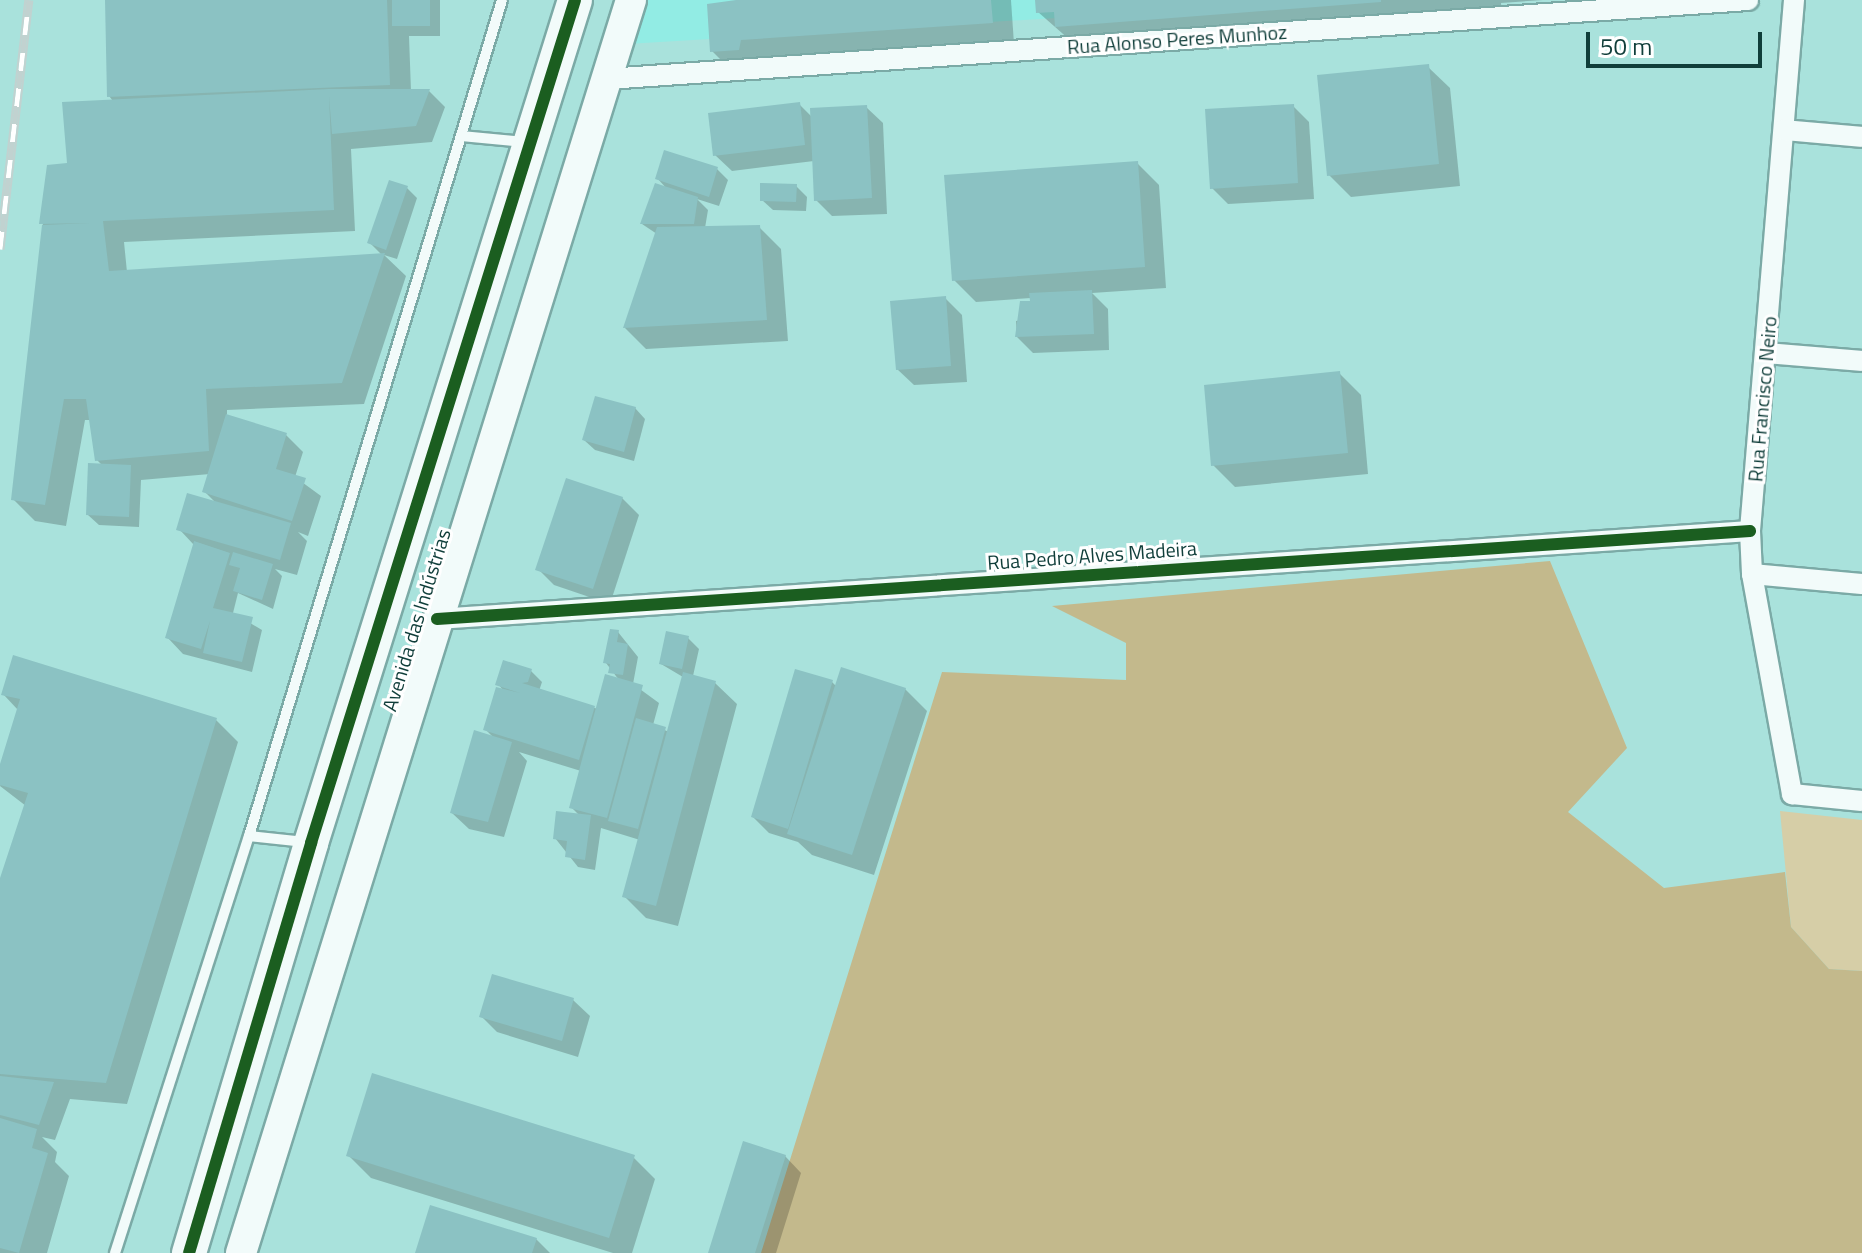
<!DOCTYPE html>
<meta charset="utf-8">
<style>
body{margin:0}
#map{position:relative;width:1862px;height:1253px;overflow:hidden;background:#a9e2dc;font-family:"Titillium Web",sans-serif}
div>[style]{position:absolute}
.built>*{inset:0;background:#92ece4}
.green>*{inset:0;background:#d6cea7}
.forest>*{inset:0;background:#c3b98c}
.shadow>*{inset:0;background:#0003}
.building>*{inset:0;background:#8bc2c3}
.roads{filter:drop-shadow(2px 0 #7baaa6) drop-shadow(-2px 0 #7baaa6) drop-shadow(0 2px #7baaa6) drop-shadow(0 -2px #7baaa6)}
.lane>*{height:10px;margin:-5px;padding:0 5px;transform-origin:5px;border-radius:5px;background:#f2fbfa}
.street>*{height:20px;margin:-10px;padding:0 10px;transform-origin:10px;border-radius:10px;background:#f2fbfa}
.secondary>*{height:30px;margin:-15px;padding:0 15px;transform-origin:15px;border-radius:15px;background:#f2fbfa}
.primary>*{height:34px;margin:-17px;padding:0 17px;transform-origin:17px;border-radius:17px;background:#f2fbfa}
.rail>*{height:9px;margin-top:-4.5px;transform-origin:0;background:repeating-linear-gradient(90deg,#fff 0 18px,#c1d2d0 0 36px);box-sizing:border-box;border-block:2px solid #c1d2d0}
.cycleway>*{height:12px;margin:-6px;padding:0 6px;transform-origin:6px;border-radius:6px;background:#1b5e20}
span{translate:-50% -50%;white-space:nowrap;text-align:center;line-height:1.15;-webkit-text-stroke:6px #fff;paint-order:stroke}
.street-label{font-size:20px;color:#103e3a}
.scale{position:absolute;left:1586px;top:32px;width:176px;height:36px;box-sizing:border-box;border:4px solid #103e3a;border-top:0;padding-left:10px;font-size:24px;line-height:28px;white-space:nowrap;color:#103e3a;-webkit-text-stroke:6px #fff;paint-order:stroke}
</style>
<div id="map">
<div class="built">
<i style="clip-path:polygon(624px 0,1352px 0,610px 45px)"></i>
</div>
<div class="green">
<i style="clip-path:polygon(1780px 811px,1862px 820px,1862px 971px,1829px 969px,1791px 927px)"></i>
</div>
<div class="forest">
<i style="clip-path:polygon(1550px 561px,1627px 748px,1568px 812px,1664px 888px,1785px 872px,1791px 927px,1829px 969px,1862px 971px,1862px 1253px,761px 1253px,942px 672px,1126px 680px,1126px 643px,1052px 606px)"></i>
</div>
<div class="shadow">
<i style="clip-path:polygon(107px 0,440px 0,440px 36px,409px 36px,411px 91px,429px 91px,445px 107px,432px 142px,351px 149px,355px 231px,124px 242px,127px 272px,382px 255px,370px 243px,407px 188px,417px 198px,397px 259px,384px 255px,406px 276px,364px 404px,227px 410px,227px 417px,286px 435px,303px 452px,295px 477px,321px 496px,308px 536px,298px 532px,307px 541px,297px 575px,275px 569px,282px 576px,273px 609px,238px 593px,233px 613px,262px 630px,252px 672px,183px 654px,167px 637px,194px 545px,179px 529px,216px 503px,204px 491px,210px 474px,141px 480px,139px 527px,99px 525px,88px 515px,103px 466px,97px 460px,91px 420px,85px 420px,66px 526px,35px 521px,13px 499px,49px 167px,69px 165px,113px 101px,109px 96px)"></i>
<i style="clip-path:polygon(738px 0,1011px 0,1014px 44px,734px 73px,712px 51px)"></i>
<i style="clip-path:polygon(1037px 0,1543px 0,1501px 3px,1502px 16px,1079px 48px,1038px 12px)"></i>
<i style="clip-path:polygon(1428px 67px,1450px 88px,1460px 186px,1351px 197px,1329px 175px)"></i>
<i style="clip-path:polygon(799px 104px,812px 117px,866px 107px,883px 123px,887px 214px,832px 216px,816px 200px,814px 161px,732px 171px,715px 155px)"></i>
<i style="clip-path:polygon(1293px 106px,1309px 122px,1314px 199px,1228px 204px,1212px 188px)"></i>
<i style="clip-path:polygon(1137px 163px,1159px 185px,1166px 288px,1092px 293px,1108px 309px,1109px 350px,1033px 353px,1017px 337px,1016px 321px,1023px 320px,1031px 298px,976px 302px,954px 280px)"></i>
<i style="clip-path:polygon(717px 169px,728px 180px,719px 206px,697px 199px,708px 210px,705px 228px,759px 227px,781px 249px,788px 341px,646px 349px,625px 328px,657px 234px,642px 224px,668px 190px,657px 178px)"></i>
<i style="clip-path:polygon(796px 186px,807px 197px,806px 211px,773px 210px,762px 200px)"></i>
<i style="clip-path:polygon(945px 298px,962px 315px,967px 382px,914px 385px,897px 369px)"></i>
<i style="clip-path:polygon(1339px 373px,1361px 395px,1368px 474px,1235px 487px,1213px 465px)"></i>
<i style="clip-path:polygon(635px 408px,645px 419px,634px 461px,595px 450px,584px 440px)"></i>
<i style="clip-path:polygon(622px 498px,639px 515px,610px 604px,554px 585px,538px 569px)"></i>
<i style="clip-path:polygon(618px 632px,638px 657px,633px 684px,659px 703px,653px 725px,669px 732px,683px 677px,661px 664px,688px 638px,699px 649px,693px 676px,715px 683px,737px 704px,678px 926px,646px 918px,624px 896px,640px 840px,601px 828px,595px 870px,578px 867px,555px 838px,579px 815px,571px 807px,581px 771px,519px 752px,527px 761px,504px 837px,469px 829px,452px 813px,495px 739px,485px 729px,503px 690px,498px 684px,531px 671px,542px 682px,539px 691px,598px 709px,619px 680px,606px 663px)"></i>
<i style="clip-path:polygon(832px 682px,837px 687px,905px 689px,927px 711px,874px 875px,812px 855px,798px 842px,769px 833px,753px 817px)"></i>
<i style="clip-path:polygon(3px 694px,216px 720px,238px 742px,127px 1104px,70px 1099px,55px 1140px,42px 1137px,57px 1152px,55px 1162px,69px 1176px,47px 1253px,0 1253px,0 884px,26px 806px,0 786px,18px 710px)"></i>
<i style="clip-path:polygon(573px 1000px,590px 1016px,578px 1057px,497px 1032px,481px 1016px)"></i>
<i style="clip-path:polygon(349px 1156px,633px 1157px,655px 1179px,632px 1253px,613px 1253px,371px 1178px)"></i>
<i style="clip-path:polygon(785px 1156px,801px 1173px,776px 1253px,710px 1253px)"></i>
<i style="clip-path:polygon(536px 1239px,550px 1253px,417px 1253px)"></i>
</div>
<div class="building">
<i style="clip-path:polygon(105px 0,387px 0,390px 85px,107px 97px)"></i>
<i style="clip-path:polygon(392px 0,430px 0,430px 26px,392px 26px)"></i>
<i style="clip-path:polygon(736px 0,991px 0,993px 23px,741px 40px,739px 50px,710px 52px,707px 4px)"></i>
<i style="clip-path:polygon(1035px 0,1381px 0,1381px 2px,1055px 27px,1054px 12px,1036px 13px)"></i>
<i style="clip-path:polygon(1429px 64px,1439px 164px,1327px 176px,1317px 75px)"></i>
<i style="clip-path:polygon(329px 89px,430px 89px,416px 126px,332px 134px,329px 96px,334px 210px,103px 221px,109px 271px,385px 253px,342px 383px,206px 389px,209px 451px,95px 461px,86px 399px,64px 399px,45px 505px,11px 500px,42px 225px,91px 223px,39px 224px,47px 165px,67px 163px,62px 102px)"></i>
<i style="clip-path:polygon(800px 102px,805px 145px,713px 156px,708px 113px)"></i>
<i style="clip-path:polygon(1294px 104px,1298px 183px,1210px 189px,1205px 109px)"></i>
<i style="clip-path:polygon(867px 105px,872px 198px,814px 201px,810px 108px)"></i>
<i style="clip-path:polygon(664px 150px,718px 167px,709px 197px,655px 179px)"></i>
<i style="clip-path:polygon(1138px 161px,1145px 267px,952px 281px,944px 175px)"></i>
<i style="clip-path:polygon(389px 180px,408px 186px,386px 250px,367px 243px)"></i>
<i style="clip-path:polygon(655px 183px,698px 197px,694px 224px,640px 224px)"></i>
<i style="clip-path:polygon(760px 183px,797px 184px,796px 202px,760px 201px)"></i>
<i style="clip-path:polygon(760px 225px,767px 320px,623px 328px,657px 227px)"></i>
<i style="clip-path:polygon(1092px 290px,1094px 334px,1015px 337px,1020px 301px,1030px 301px,1029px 293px)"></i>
<i style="clip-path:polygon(946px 296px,951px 366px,896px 370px,890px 301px)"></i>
<i style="clip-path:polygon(1340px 371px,1348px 453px,1211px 466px,1204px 385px)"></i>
<i style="clip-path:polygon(595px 396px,636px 407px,624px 452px,582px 440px)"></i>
<i style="clip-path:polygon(226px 414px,287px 433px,276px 469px,306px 478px,292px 521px,202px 492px)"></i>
<i style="clip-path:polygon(88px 463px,131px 465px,129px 517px,86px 515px)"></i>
<i style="clip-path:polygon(566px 478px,623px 497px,593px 589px,535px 570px)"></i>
<i style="clip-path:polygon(187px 493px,291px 523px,280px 560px,176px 530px)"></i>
<i style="clip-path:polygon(194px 541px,230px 553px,213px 608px,253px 617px,242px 662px,203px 653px,210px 621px,201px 649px,165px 638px)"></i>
<i style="clip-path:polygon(233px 552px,273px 564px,262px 600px,233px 591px,240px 568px,229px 565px)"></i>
<i style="clip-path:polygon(610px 629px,619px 630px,617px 642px,628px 644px,623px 675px,608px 673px,610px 664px,603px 663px)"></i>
<i style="clip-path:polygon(666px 631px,689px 636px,682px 669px,659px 664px)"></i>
<i style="clip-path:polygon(13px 655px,217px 718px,106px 1083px,0 1074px,0 878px,28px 793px,0 785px,0 764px,20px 699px,1px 695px)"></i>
<i style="clip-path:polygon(503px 660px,532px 669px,528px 682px,522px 683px,595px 706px,579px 760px,483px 730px,496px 687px,520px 693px,495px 685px)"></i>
<i style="clip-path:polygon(841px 667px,906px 688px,852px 855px,787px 834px)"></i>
<i style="clip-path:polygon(795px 669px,833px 680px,788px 829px,751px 817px)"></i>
<i style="clip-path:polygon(683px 672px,716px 681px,656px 906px,622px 897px)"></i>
<i style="clip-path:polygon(605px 674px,643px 685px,607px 818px,569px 808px)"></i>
<i style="clip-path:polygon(636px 718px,666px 727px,638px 829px,608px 821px)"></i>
<i style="clip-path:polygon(474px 730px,512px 742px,488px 822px,450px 813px)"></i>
<i style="clip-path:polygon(556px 811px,591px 815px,585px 860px,565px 857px,567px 841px,553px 839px)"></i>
<i style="clip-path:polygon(492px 974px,574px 998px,562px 1041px,479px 1017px)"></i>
<i style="clip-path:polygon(372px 1073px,635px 1155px,609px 1238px,346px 1156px)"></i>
<i style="clip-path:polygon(0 1076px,54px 1082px,39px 1125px,0 1115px)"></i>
<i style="clip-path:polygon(0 1118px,37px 1129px,32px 1148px,48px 1153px,19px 1253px,0 1248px)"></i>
<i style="clip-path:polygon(743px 1141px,786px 1155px,755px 1253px,708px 1253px)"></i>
<i style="clip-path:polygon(430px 1205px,537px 1238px,532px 1253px,415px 1253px)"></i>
</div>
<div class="roads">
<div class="lane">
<i style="left:461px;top:136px;width:64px;rotate:5.4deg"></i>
<i style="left:249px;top:836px;width:56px;rotate:6.1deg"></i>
<i style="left:115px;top:1253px;width:438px;rotate:-72.2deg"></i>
<i style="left:249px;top:836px;width:873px;rotate:-73.16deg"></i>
</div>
<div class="street">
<i style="left:1794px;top:0;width:533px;rotate:94.74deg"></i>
<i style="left:1750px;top:531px;width:43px;rotate:87.3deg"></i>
<i style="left:1752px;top:574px;width:224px;rotate:79.7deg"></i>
<i style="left:1792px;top:794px;width:70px;rotate:5.7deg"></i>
<i style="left:607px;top:79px;width:1144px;rotate:-3.96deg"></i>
<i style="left:1784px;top:130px;width:78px;rotate:5.1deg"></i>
<i style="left:1767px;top:353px;width:95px;rotate:4.8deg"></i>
<i style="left:1752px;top:574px;width:110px;rotate:5.2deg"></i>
<i style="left:437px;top:619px;width:1316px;rotate:-3.83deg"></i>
</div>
<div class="secondary">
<i style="left:241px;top:1253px;width:1312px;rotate:-72.71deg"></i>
</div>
<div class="primary">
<i style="left:189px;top:1253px;width:428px;rotate:-73.4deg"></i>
<i style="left:311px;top:843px;width:883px;rotate:-72.61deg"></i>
</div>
</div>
<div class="rail">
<i style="left:0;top:249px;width:251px;rotate:-83.4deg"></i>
</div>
<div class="cycleway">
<i style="left:437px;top:619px;width:1316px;rotate:-3.83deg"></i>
<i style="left:189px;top:1253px;width:428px;rotate:-73.4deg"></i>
<i style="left:311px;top:843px;width:883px;rotate:-72.61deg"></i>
</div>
<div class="street-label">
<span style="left:1177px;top:39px;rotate:-4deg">Rua Alonso Peres Munhoz</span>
<span style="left:1762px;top:399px;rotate:-85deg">Rua Francisco Neiro</span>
<span style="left:1092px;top:555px;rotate:-4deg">Rua Pedro Alves Madeira</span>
<span style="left:416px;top:620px;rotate:-73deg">Avenida das Indústrias</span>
</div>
<div class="scale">50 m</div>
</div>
